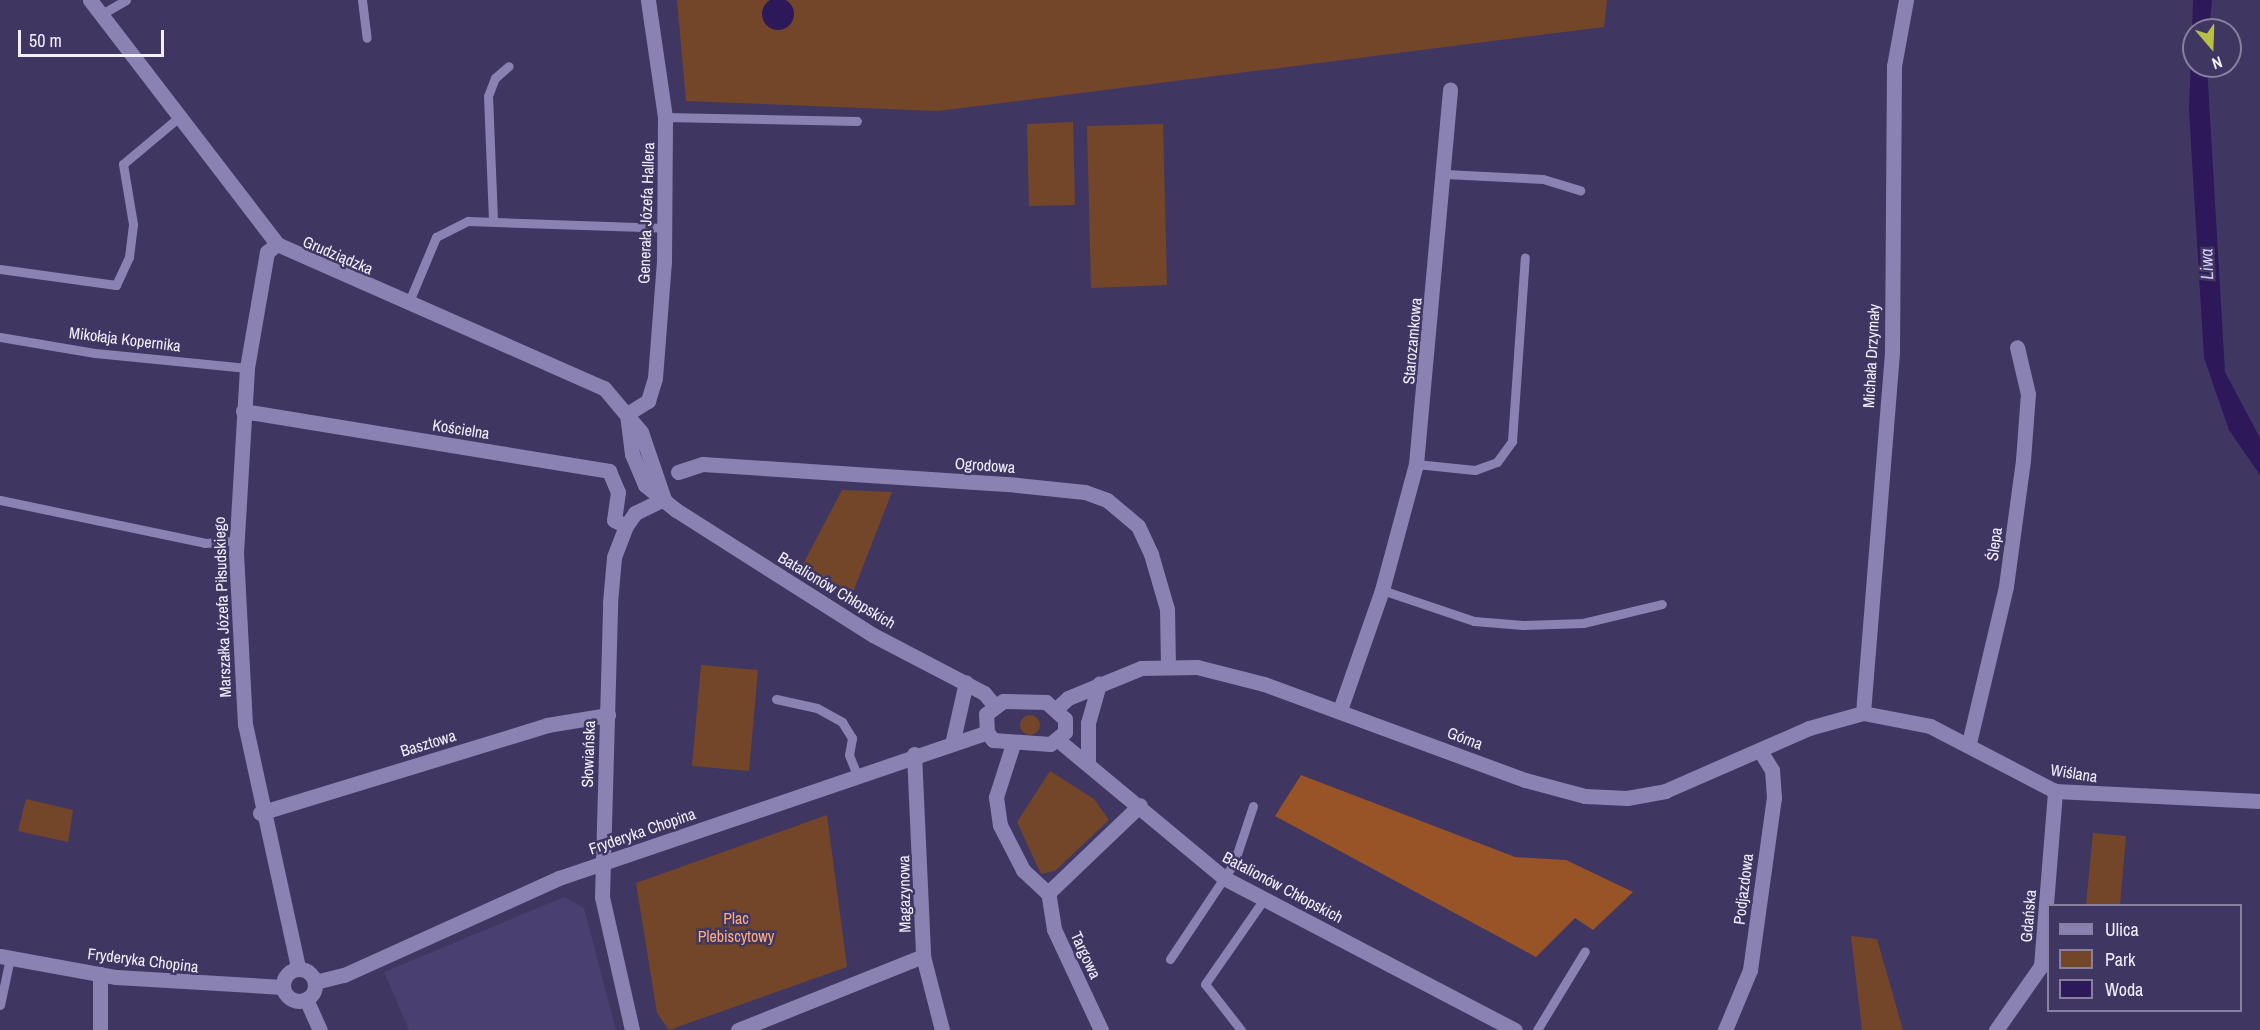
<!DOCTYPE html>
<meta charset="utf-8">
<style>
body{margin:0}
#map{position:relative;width:2260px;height:1030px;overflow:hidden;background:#403662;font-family:"Archivo Narrow",sans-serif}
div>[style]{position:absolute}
.built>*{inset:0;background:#4a3f71}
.green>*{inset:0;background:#734629}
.round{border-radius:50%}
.forest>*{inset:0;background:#985426}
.water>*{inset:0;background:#2d1959}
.service>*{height:9px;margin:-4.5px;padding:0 4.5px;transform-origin:4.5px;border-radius:4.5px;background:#8b82b4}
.minor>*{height:15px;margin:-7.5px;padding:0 7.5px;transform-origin:7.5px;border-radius:7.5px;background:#8b82b4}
.minor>.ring{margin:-7.5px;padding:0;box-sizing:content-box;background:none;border:15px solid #8b82b4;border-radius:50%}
.tertiary>*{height:15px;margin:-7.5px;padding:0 7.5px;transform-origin:7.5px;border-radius:7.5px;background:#8b82b4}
span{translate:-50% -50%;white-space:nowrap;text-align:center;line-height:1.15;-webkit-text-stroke:5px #403662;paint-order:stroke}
.street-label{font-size:16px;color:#f1f0fb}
.park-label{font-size:16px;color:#faad7d}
.water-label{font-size:18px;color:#d2ccf4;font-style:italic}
.legend{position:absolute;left:2047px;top:904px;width:195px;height:108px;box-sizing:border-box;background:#403662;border:2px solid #87809f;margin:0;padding:8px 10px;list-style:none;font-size:18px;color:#f1f0fb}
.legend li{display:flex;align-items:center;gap:12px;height:30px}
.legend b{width:30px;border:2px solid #87809f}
.north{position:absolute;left:2182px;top:18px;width:60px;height:60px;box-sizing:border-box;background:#403662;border:2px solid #87809f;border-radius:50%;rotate:161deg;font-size:16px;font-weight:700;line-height:24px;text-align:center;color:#f1f0fb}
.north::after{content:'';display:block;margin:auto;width:21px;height:27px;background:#b9c046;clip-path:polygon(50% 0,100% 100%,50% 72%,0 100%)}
.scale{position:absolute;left:18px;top:30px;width:146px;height:27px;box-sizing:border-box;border:3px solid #f1f0fb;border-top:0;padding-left:8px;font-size:18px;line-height:21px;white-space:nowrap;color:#f1f0fb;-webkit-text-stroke:4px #403662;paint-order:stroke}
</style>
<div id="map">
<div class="built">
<i style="clip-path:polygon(564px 897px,584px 908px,616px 1030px,409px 1030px,384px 972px)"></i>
</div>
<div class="green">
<i style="clip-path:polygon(677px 0,1607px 0,1604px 27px,938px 111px,686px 101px)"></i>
<i style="clip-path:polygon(1073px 122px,1075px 205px,1029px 206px,1027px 124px)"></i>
<i style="clip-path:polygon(1163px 124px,1167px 285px,1091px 288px,1087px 126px)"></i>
<i style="clip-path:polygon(842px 490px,892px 492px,851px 597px,801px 568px)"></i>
<i style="clip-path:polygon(701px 665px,758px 670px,749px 771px,692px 766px)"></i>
<i class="round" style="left:1020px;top:715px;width:20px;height:20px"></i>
<i style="clip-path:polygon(1050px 771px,1094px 799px,1109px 820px,1055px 871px,1041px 874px,1017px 822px)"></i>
<i style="clip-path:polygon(26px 799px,73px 810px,68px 842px,18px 831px)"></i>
<i style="clip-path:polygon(827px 815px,847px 967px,669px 1030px,657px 1013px,636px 883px)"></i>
<i style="clip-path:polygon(2093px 833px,2126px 836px,2120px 905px,2086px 905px)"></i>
<i style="clip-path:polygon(1851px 936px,1877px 939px,1903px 1030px,1862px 1030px)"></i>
</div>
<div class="forest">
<i style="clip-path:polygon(1301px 775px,1515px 857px,1566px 860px,1633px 892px,1593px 930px,1575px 918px,1536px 957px,1275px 816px)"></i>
</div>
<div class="water">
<i class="round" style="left:762px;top:-2px;width:32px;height:32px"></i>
<i style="clip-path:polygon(2193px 0,2212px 0,2209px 30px,2194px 30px,2194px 66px,2207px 66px,2225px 372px,2260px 438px,2260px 475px,2229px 430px,2204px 358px,2189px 111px)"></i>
</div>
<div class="service">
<i style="left:362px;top:0;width:38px;rotate:83deg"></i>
<i style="left:100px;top:15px;width:30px;rotate:-30deg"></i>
<i style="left:665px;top:117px;width:192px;rotate:1.2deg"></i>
<i style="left:1445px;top:174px;width:98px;rotate:2.9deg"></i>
<i style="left:1543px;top:179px;width:39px;rotate:17deg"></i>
<i style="left:493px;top:220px;width:124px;rotate:-92.3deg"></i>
<i style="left:488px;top:96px;width:19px;rotate:-69deg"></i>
<i style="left:495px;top:78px;width:18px;rotate:-41deg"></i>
<i style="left:0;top:269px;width:117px;rotate:7.9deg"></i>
<i style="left:116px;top:285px;width:31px;rotate:-65deg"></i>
<i style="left:129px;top:257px;width:33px;rotate:-83deg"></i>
<i style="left:133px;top:224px;width:61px;rotate:-99.5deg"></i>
<i style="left:123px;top:164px;width:72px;rotate:-39.9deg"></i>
<i style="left:408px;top:304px;width:73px;rotate:-67.3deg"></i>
<i style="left:436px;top:237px;width:36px;rotate:-27deg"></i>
<i style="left:468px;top:221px;width:197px;rotate:2deg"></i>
<i style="left:0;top:337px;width:96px;rotate:9.6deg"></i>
<i style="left:95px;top:353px;width:153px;rotate:5.6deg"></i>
<i style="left:1416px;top:464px;width:59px;rotate:5.8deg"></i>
<i style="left:1475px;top:470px;width:23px;rotate:-20deg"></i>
<i style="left:1497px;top:462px;width:26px;rotate:-54deg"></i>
<i style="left:1512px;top:441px;width:184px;rotate:-86deg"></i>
<i style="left:0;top:500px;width:209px;rotate:11.8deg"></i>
<i style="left:205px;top:543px;width:31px;rotate:-4deg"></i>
<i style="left:1382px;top:590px;width:97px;rotate:18.6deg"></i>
<i style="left:1474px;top:621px;width:49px;rotate:4.7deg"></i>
<i style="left:1523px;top:625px;width:60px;rotate:-1.9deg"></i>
<i style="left:1583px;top:623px;width:81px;rotate:-13.5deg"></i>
<i style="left:776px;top:699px;width:42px;rotate:12.4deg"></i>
<i style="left:817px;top:708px;width:29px;rotate:29deg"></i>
<i style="left:842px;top:722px;width:19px;rotate:58deg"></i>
<i style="left:852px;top:738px;width:17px;rotate:100deg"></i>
<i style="left:849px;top:755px;width:22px;rotate:68deg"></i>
<i style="left:1170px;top:959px;width:115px;rotate:-56.3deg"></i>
<i style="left:1234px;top:863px;width:60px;rotate:-71.6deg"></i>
<i style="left:0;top:1005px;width:48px;rotate:-78deg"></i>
<i style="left:1241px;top:1030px;width:58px;rotate:-128deg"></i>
<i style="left:1205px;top:984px;width:103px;rotate:-55.2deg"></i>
<i style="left:1537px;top:1030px;width:92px;rotate:-58.7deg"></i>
</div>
<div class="minor">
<i style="left:277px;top:244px;width:13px;rotate:141deg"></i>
<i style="left:267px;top:252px;width:118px;rotate:99.8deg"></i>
<i style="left:247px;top:368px;width:185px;rotate:93.4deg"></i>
<i style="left:236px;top:553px;width:171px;rotate:87deg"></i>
<i style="left:245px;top:724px;width:250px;rotate:77.7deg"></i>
<i style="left:243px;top:411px;width:371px;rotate:9.3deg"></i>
<i style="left:609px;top:471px;width:23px;rotate:67deg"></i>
<i style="left:618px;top:492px;width:28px;rotate:98deg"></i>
<i style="left:614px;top:520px;width:13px;rotate:27deg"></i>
<i style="left:678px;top:472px;width:26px;rotate:-18deg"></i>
<i style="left:703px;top:464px;width:315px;rotate:3.8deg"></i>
<i style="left:1017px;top:485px;width:68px;rotate:5.9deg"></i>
<i style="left:1085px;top:492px;width:23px;rotate:20deg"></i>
<i style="left:1107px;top:500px;width:40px;rotate:40deg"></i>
<i style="left:1138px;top:526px;width:31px;rotate:65deg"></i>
<i style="left:1151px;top:554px;width:57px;rotate:73.8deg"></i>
<i style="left:1167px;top:609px;width:55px;rotate:89deg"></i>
<i style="left:1340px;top:710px;width:127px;rotate:-70.7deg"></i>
<i style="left:1382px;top:590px;width:131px;rotate:-74.9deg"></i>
<i style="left:1416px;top:464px;width:376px;rotate:-84.8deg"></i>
<i style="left:1863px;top:713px;width:362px;rotate:-85.4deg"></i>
<i style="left:1892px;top:352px;width:286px;rotate:-89.6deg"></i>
<i style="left:1894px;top:66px;width:67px;rotate:-79.7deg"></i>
<i style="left:1969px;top:743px;width:161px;rotate:-76.7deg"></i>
<i style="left:2006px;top:586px;width:127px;rotate:-82.3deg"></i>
<i style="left:2023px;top:460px;width:66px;rotate:-85.7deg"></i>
<i style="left:2028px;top:394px;width:48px;rotate:-103.2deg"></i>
<i style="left:1013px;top:744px;width:56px;rotate:107.8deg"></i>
<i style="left:996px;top:797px;width:28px;rotate:82deg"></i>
<i style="left:1000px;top:825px;width:51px;rotate:62.9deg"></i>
<i style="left:1023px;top:870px;width:34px;rotate:43deg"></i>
<i style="left:914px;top:754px;width:202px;rotate:87.4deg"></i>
<i style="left:923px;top:956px;width:76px;rotate:75.6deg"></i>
<i style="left:260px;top:813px;width:300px;rotate:-17deg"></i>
<i style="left:547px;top:725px;width:62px;rotate:-9.3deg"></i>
<i style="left:0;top:956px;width:118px;rotate:10.3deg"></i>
<i style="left:116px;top:977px;width:167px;rotate:3.4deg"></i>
<i class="ring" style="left:283px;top:969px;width:17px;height:17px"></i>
<i style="left:100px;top:974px;width:56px;rotate:90deg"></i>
<i style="left:315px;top:982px;width:30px;rotate:-14deg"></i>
<i style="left:344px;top:975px;width:236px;rotate:-24.3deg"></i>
<i style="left:559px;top:878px;width:452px;rotate:-18.8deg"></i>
<i style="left:306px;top:999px;width:34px;rotate:66deg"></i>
<i style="left:632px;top:1030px;width:136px;rotate:-102.7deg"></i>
<i style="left:602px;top:897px;width:294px;rotate:-88.4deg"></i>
<i style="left:610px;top:603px;width:46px;rotate:-85deg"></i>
<i style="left:614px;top:557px;width:33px;rotate:-69deg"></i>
<i style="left:626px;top:526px;width:16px;rotate:-55deg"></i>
<i style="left:635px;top:513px;width:32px;rotate:-26deg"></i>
<i style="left:738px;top:1030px;width:199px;rotate:-21.8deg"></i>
<i style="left:1101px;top:1030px;width:111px;rotate:-115deg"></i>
<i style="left:1054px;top:929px;width:36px;rotate:-99deg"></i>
<i style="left:1048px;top:893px;width:127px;rotate:-43.7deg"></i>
<i style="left:1725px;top:1030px;width:65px;rotate:-67.4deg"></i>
<i style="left:1750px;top:970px;width:174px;rotate:-82.1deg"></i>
<i style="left:1774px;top:798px;width:28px;rotate:-94deg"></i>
<i style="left:1772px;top:770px;width:22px;rotate:-122deg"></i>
<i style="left:1996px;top:1030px;width:78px;rotate:-54.9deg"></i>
<i style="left:2041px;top:966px;width:176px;rotate:-85.4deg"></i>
</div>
<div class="tertiary">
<i style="left:90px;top:0;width:307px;rotate:52.5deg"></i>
<i style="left:277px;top:244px;width:357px;rotate:23.8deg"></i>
<i style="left:604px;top:388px;width:57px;rotate:49.9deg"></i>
<i style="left:641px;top:432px;width:71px;rotate:71.1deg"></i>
<i style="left:627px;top:414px;width:40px;rotate:82.9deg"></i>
<i style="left:632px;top:454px;width:34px;rotate:67deg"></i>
<i style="left:645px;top:485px;width:40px;rotate:39deg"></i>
<i style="left:676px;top:510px;width:233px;rotate:32.4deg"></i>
<i style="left:873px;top:635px;width:125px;rotate:27.6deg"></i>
<i style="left:984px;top:693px;width:16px;rotate:50deg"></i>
<i style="left:627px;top:414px;width:25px;rotate:-32deg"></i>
<i style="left:648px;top:401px;width:24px;rotate:-73deg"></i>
<i style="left:655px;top:378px;width:116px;rotate:-85.6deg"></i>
<i style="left:664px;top:262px;width:145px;rotate:-89.6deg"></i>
<i style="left:665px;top:117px;width:118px;rotate:-98.3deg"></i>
<i style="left:1003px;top:701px;width:43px;rotate:1.3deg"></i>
<i style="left:1046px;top:702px;width:25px;rotate:42deg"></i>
<i style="left:1065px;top:719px;width:13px;rotate:90deg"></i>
<i style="left:1065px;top:732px;width:19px;rotate:141deg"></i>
<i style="left:1050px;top:744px;width:57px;rotate:-176deg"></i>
<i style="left:993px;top:740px;width:10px;rotate:-127deg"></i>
<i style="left:987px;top:732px;width:18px;rotate:-93deg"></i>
<i style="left:986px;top:714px;width:21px;rotate:-37deg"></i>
<i style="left:1057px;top:708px;width:15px;rotate:-42deg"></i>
<i style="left:1068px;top:698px;width:79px;rotate:-22.3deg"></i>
<i style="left:1141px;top:668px;width:56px;rotate:-1deg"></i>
<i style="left:1197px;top:667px;width:69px;rotate:14.2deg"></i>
<i style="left:1264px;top:684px;width:278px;rotate:20.2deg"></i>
<i style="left:1525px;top:780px;width:62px;rotate:14.9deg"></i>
<i style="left:1585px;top:796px;width:42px;rotate:2.7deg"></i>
<i style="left:1627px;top:798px;width:39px;rotate:-10deg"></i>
<i style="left:1665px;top:791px;width:157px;rotate:-23.6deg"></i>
<i style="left:1809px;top:728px;width:56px;rotate:-15.5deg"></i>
<i style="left:1863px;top:713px;width:68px;rotate:11deg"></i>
<i style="left:1930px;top:726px;width:141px;rotate:27.5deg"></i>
<i style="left:2055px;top:791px;width:205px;rotate:2.8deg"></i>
<i style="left:953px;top:740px;width:59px;rotate:-77.4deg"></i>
<i style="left:1058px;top:740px;width:216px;rotate:39.7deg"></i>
<i style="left:1224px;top:878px;width:328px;rotate:27.6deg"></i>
<i style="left:1088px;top:763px;width:40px;rotate:-90deg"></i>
<i style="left:1088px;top:723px;width:41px;rotate:-74.2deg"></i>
</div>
<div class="street-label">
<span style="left:646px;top:213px;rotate:-88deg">Generała Józefa Hallera</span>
<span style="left:338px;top:255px;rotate:23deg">Grudziądzka</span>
<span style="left:125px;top:339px;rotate:7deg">Mikołaja Kopernika</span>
<span style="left:1412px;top:341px;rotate:-85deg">Starozamkowa</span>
<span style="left:1871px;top:356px;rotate:-87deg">Michała Drzymały</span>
<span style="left:461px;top:429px;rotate:9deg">Kościelna</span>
<span style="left:985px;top:465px;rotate:4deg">Ogrodowa</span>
<span style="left:1994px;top:544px;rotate:-82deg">Ślepa</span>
<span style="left:837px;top:590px;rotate:31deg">Batalionów Chłopskich</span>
<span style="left:222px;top:607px;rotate:-92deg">Marszałka Józefa Piłsudskiego</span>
<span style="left:1465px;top:738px;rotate:21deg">Górna</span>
<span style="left:428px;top:743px;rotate:-17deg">Basztowa</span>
<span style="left:588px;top:754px;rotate:-88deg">Słowiańska</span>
<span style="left:2074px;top:773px;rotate:9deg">Wiślana</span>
<span style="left:642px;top:831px;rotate:-19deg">Fryderyka Chopina</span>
<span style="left:1283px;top:887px;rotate:28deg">Batalionów Chłopskich</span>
<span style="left:1743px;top:889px;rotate:-83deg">Podjazdowa</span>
<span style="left:904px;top:894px;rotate:-91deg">Magazynowa</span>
<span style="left:2028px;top:916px;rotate:-85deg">Gdańska</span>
<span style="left:1086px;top:955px;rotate:65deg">Targowa</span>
<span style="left:143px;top:960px;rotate:7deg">Fryderyka Chopina</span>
</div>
<div class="park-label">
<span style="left:736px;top:927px">Plac<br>Plebiscytowy</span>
</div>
<div class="water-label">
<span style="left:2207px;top:264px;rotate:-92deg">Liwa</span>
</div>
<ul class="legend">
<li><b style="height:8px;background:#8b82b4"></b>Ulica</li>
<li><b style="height:16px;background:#734629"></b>Park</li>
<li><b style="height:16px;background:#2d1959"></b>Woda</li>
</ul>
<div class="north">N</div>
<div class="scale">50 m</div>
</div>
